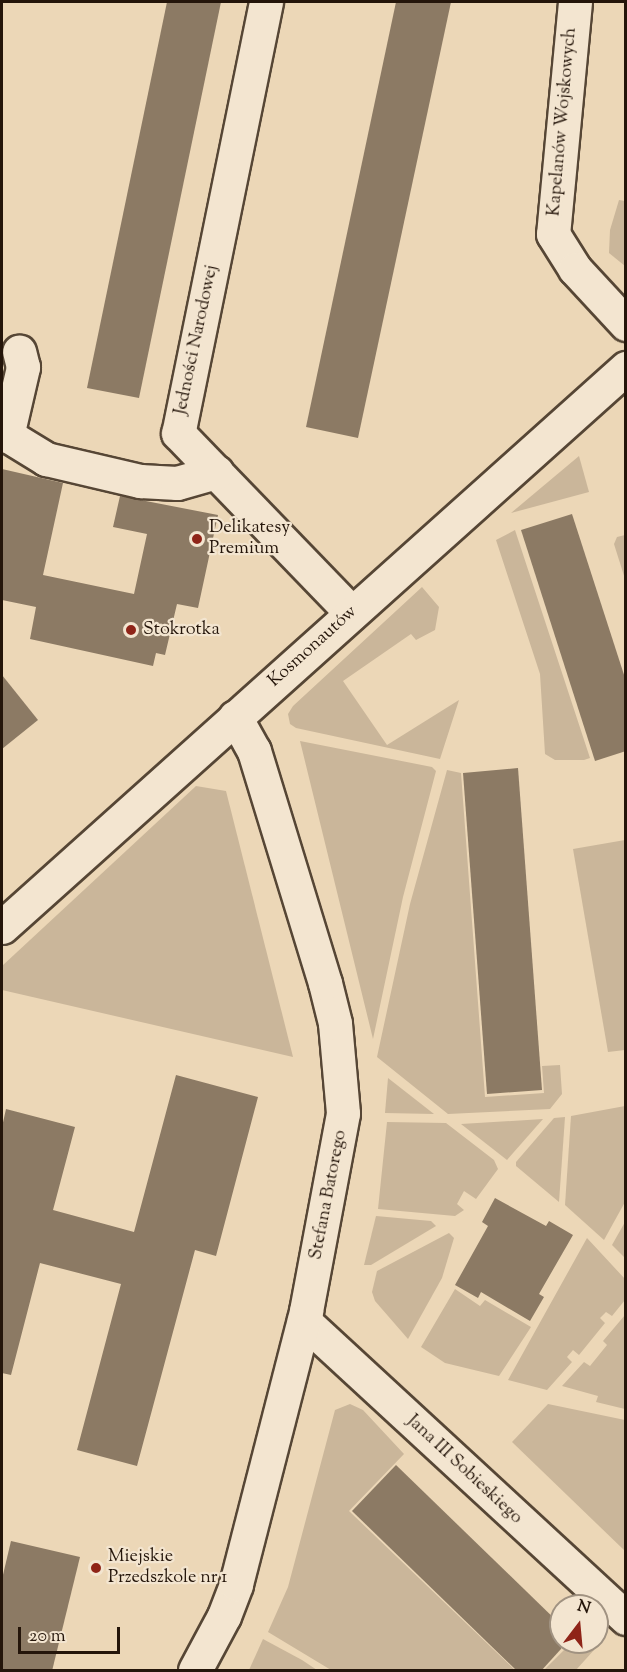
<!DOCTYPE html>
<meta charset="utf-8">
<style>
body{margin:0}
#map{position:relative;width:627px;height:1672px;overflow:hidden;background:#ecd7b7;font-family:"Sorts Mill Goudy",serif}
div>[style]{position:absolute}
.green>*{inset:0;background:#cab69a}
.building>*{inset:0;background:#8c7a64}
.roads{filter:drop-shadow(2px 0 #564635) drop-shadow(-2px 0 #564635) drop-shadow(0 2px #564635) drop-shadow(0 -2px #564635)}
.minor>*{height:33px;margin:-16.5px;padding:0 16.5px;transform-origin:16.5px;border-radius:16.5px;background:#f3e5d0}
.tertiary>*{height:33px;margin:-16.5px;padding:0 16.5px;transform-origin:16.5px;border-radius:16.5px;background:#f3e5d0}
.dots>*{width:16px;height:16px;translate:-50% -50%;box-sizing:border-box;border:3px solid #f3e5d0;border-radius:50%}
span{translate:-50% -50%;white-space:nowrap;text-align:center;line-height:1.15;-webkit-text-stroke:4.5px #f3e5d0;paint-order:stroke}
.street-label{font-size:18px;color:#24150a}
.poi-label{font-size:18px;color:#24150a}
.left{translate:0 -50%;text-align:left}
.frame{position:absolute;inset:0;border:3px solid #24150a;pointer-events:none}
.north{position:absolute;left:549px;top:1594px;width:60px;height:60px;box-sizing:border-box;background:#f3e5d0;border:2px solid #a09281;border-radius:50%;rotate:16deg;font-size:16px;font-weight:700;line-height:24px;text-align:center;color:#24150a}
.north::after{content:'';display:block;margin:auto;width:21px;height:27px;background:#8f2418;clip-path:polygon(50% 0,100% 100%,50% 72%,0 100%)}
.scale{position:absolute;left:18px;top:1627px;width:102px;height:27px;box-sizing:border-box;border:3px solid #24150a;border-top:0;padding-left:8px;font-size:18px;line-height:21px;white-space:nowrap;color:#24150a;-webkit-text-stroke:4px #f3e5d0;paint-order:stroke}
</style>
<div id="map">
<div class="green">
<i style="clip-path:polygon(619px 200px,625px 201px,625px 266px,609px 253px,610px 230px)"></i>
<i style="clip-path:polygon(579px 456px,589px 492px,511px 513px)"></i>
<i style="clip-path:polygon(515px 530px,590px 758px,584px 760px,555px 760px,545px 754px,540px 674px,496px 540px)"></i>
<i style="clip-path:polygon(625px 535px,626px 535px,625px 579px,614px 544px,617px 537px)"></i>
<i style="clip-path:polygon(422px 587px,439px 607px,435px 630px,416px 640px,411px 634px,343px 681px,387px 745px,459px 700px,440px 759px,296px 728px,290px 724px,288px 714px,293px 706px)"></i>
<i style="clip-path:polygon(300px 741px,432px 767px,436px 771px,403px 897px,373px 1039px)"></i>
<i style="clip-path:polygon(447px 770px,461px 773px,485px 1097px,544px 1093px,542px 1066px,560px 1065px,562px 1094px,550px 1109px,448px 1114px,377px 1057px,410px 904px)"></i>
<i style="clip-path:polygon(196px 786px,226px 791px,293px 1057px,2px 990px,2px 966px)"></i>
<i style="clip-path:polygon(625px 840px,625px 1050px,608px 1052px,573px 849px)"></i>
<i style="clip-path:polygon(388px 1078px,434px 1114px,385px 1113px)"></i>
<i style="clip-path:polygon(625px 1106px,625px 1202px,604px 1240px,565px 1205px,571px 1116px)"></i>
<i style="clip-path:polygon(565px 1117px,559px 1202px,516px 1166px,516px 1162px,554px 1118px)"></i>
<i style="clip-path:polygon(543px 1119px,507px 1160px,461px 1124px)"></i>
<i style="clip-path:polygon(387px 1122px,446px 1123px,494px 1160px,498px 1169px,476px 1199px,464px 1191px,457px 1204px,464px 1210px,455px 1216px,378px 1209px)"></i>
<i style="clip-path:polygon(376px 1216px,431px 1221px,436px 1226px,371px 1265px,364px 1265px)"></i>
<i style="clip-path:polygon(625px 1222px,625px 1258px,612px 1245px)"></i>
<i style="clip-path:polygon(449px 1233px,454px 1238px,442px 1278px,408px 1339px,375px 1301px,372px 1292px,377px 1271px)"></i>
<i style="clip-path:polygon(587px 1238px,625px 1279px,625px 1300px,612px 1316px,606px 1312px,600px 1318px,605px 1323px,579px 1355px,573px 1350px,567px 1357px,572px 1362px,547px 1390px,508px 1380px)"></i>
<i style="clip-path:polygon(455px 1289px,480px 1306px,485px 1300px,531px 1327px,499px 1376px,445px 1363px,421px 1347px)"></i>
<i style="clip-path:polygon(625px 1315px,625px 1409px,596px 1402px,598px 1396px,562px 1386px,584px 1362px,590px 1366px,607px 1345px,603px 1341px)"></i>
<i style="clip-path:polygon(350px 1404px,363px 1410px,404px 1454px,349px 1511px,515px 1670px,331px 1670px,268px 1632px,288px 1587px,335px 1410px)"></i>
<i style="clip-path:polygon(548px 1404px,625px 1420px,625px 1551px,512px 1442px)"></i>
<i style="clip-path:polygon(263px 1639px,302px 1660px,317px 1670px,249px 1670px)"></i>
<i style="clip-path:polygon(572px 1642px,586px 1642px,594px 1650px,576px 1670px,544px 1670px)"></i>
</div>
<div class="building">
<i style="clip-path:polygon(167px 2px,221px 2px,139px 398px,87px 388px)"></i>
<i style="clip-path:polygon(396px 2px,451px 2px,358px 438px,306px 427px)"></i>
<i style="clip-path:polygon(2px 469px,63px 483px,43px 575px,134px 594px,147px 534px,113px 527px,120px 496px,218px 515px,198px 608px,177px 604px,165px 655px,156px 653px,153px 666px,30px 639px,36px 607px,2px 600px)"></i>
<i style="clip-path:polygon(572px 514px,626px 681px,626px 751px,595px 761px,521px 530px)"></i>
<i style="clip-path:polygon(2px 675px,38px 720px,2px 749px)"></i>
<i style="clip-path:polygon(518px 768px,542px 1090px,487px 1094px,463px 773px)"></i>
<i style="clip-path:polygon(176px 1075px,258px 1097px,216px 1256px,195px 1250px,137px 1466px,77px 1450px,121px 1284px,40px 1263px,11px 1375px,2px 1373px,2px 1127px,6px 1109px,75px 1127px,53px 1210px,134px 1232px)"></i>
<i style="clip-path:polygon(495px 1198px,546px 1226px,549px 1221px,573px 1235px,539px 1294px,544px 1297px,530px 1321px,481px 1292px,478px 1298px,455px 1285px,488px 1226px,482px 1222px)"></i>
<i style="clip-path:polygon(396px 1465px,561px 1625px,561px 1649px,541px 1671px,517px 1671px,352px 1511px)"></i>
<i style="clip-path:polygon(11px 1541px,80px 1557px,52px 1671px,2px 1671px,2px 1579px)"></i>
</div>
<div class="roads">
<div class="minor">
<i style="left:266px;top:2px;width:440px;rotate:101.5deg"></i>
<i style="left:178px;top:433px;width:250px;rotate:46deg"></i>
<i style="left:575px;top:2px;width:233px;rotate:95.4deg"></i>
<i style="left:553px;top:234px;width:41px;rotate:57.8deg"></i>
<i style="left:575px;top:269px;width:75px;rotate:47.2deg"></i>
<i style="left:2px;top:432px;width:52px;rotate:31.5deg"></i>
<i style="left:46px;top:459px;width:97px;rotate:13.2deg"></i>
<i style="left:140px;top:481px;width:37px;rotate:3deg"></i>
<i style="left:177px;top:483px;width:41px;rotate:-15.8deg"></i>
<i style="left:7px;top:436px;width:71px;rotate:-76.9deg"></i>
<i style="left:23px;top:367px;width:16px;rotate:-104deg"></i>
<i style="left:304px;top:1321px;width:438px;rotate:42.7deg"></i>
<i style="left:195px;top:1670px;width:61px;rotate:-61.8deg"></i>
<i style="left:224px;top:1616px;width:34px;rotate:-69deg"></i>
<i style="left:236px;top:1584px;width:282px;rotate:-75.6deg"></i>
<i style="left:306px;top:1311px;width:201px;rotate:-79.4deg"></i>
<i style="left:343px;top:1113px;width:90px;rotate:-95.1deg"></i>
<i style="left:335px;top:1023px;width:41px;rotate:-104deg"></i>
<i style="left:325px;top:983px;width:243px;rotate:-107deg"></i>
<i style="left:254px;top:751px;width:39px;rotate:-119deg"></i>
</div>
<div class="tertiary">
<i style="left:2px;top:927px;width:838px;rotate:-41.86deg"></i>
</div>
</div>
<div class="dots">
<i style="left:197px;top:539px;background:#8f2418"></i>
<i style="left:131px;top:630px;background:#8f2418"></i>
<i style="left:96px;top:1568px;background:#8f2418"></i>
</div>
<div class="street-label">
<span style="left:563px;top:122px;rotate:-85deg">Kapelanów Wojskowych</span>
<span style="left:197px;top:340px;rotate:-78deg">Jedności Narodowej</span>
<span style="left:313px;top:647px;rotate:-42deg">Kosmonautów</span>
<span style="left:329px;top:1195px;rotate:-79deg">Stefana Batorego</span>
<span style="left:464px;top:1470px;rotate:43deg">Jana III Sobieskiego</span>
</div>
<div class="poi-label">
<span class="left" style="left:209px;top:539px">Delikatesy<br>Premium</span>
<span class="left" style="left:143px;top:630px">Stokrotka</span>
<span class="left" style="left:108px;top:1568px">Miejskie<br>Przedszkole nr 1</span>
</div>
<div class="frame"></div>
<div class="north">N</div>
<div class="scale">20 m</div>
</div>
